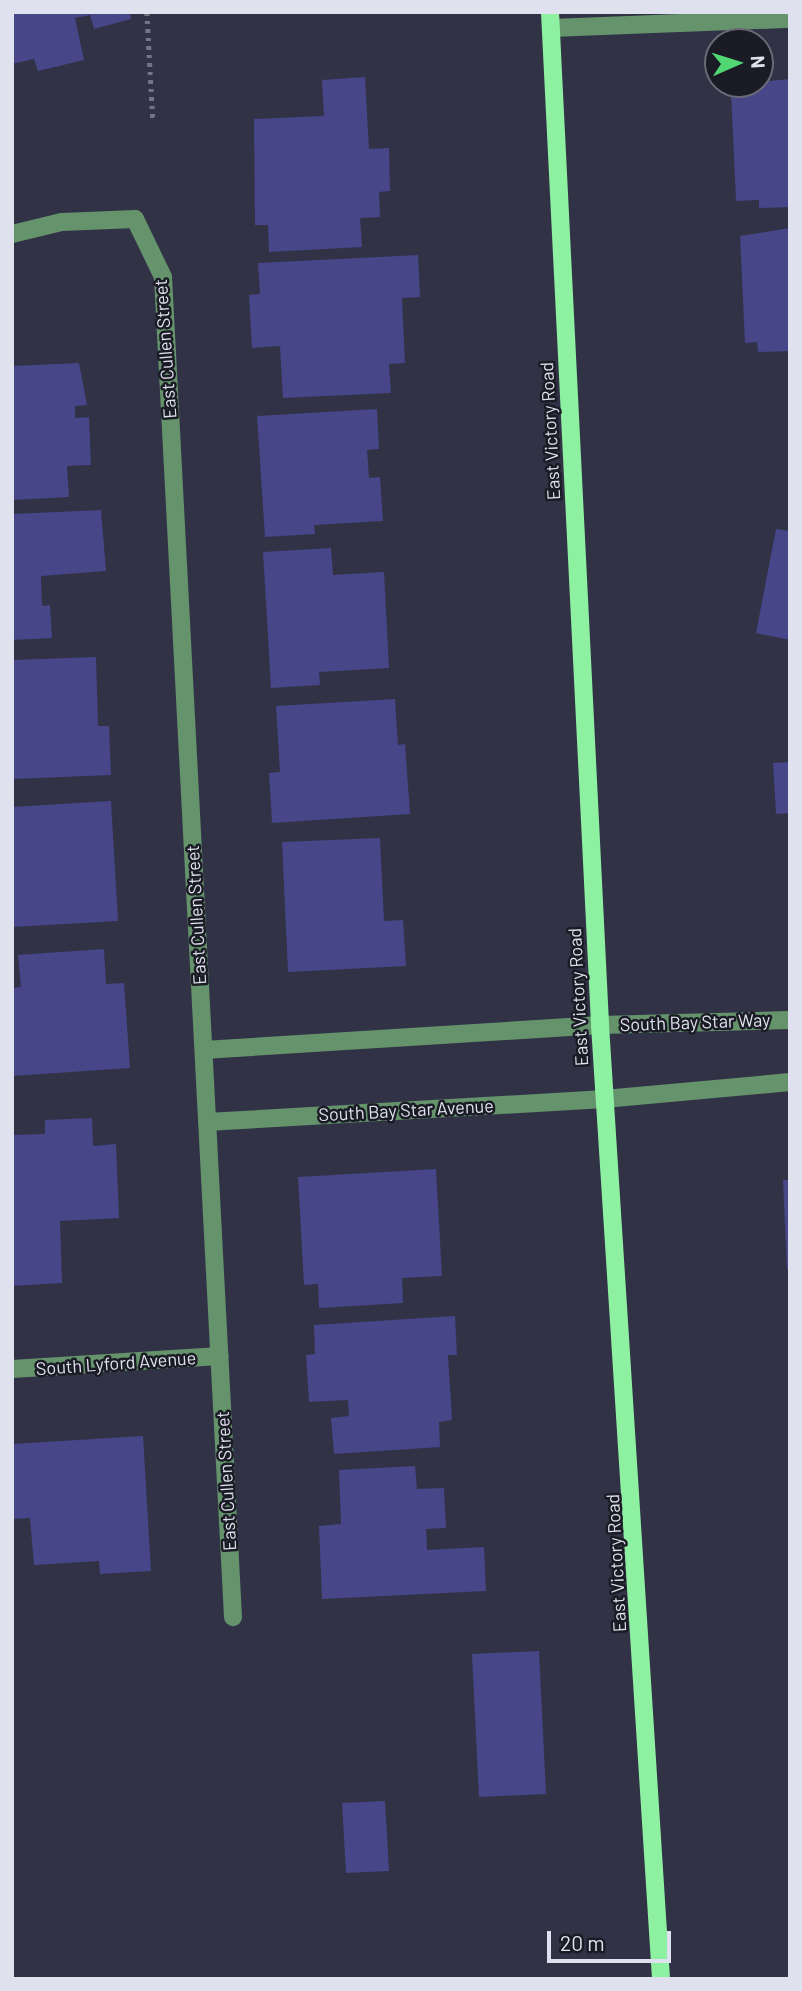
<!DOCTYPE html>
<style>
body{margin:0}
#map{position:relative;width:802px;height:1991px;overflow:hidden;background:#313246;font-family:Barlow,sans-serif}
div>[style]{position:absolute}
.building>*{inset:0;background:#464689}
.path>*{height:4.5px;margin-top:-2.25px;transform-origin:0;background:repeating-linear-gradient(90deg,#737485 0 3.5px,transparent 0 8.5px)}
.minor>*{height:18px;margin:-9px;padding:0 9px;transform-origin:9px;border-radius:9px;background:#64936c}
.major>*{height:18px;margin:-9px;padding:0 9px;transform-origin:9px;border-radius:9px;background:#8ef1a2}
span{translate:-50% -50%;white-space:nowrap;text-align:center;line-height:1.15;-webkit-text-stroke:5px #1a1b24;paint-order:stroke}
.street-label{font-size:18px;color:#e0e1ee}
.frame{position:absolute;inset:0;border:14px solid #e0e1ee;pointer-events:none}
.north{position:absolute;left:704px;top:28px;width:70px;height:70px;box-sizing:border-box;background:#1a1b24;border:2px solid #696a75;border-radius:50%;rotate:87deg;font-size:19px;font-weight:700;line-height:28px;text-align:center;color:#e0e1ee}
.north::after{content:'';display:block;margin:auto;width:24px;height:32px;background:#51d674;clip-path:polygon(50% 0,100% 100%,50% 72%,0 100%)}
.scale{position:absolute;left:547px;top:1931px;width:124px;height:32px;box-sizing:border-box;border:4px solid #e0e1ee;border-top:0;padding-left:9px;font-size:21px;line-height:24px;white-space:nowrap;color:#e0e1ee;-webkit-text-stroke:5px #1a1b24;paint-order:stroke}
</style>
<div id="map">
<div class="building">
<i style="clip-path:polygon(12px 12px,130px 12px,131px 19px,94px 29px,90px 15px,75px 18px,84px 60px,38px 71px,34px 59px,12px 64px)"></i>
<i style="clip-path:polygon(365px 77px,369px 149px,389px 148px,390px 191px,379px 192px,380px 217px,360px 218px,362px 247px,269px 252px,268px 225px,255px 225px,254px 119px,324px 116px,322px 80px)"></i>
<i style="clip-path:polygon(790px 79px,790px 207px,759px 208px,759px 200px,736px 201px,731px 92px,741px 91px,740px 84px)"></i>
<i style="clip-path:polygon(790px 228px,790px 351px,758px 352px,757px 342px,745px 343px,740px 236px)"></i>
<i style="clip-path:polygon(418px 255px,420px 297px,402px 298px,405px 363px,389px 364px,391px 393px,283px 398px,280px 346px,252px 348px,249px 295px,260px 294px,258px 263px)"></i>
<i style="clip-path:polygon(79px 363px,87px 405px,75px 406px,75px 418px,89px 417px,91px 465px,67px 466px,69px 497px,12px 500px,12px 366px)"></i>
<i style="clip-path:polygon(377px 409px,379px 449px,367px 450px,369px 478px,380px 477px,383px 521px,314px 525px,315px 534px,265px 537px,257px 416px)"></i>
<i style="clip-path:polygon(101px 510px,106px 571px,41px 576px,42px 606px,50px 605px,52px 638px,12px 640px,12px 514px)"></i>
<i style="clip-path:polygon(776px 529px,790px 531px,790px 640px,756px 633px)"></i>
<i style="clip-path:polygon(331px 548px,333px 575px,384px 572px,389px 668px,319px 672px,320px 685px,271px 688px,263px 552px)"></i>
<i style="clip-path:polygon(96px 657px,98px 726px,109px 726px,111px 775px,12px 779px,12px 660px)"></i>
<i style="clip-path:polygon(395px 699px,398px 745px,405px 744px,410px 814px,272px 823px,269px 773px,280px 772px,276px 706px)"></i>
<i style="clip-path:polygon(790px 762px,790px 813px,776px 814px,773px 763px)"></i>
<i style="clip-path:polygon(111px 801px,118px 921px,12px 927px,12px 807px)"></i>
<i style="clip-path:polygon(380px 838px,384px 921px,403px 920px,406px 966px,288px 972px,282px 842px)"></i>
<i style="clip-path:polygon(104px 949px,106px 984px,124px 983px,130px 1068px,12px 1076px,12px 988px,21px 987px,18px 955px)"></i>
<i style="clip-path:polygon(92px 1118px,93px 1146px,116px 1144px,119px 1218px,60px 1221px,62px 1283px,12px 1286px,12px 1135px,45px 1134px,45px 1120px)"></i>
<i style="clip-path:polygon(436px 1169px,442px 1276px,402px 1278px,403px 1303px,319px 1308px,318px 1284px,304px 1285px,298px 1177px)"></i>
<i style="clip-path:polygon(783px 1180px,790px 1180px,790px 1269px,787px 1270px)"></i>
<i style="clip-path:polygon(455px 1316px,457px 1355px,448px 1355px,452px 1420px,439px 1422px,440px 1447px,334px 1454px,331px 1418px,349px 1416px,348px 1400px,309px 1402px,306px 1355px,315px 1354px,314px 1325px)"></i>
<i style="clip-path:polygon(143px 1436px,151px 1571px,100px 1574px,99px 1561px,34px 1565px,30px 1518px,12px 1519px,12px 1444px)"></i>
<i style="clip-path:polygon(415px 1466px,417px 1489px,444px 1488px,446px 1528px,426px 1529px,427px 1550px,484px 1547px,486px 1591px,322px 1599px,319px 1526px,341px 1524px,339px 1470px)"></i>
<i style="clip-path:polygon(539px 1651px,546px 1794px,479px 1797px,472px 1654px)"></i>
<i style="clip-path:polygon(385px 1801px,389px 1871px,346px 1873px,342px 1803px)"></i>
</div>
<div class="path">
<i style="left:147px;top:12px;width:106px;rotate:86.8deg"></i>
</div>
<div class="minor">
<i style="left:551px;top:28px;width:239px;rotate:-2.2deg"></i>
<i style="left:12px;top:234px;width:51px;rotate:-13.5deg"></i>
<i style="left:62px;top:222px;width:73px;rotate:-2.4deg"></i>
<i style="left:135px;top:219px;width:64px;rotate:64.2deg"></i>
<i style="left:163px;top:277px;width:1342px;rotate:87.01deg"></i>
<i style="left:204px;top:1050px;width:397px;rotate:-3.6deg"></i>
<i style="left:600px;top:1025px;width:190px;rotate:-1.5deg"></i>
<i style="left:207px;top:1122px;width:398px;rotate:-3.3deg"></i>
<i style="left:604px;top:1099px;width:187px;rotate:-5.2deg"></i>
<i style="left:12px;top:1369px;width:208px;rotate:-3.6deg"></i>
</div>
<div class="major">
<i style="left:550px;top:12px;width:1014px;rotate:87.17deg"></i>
<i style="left:600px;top:1025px;width:956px;rotate:86.34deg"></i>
</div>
<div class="street-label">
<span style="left:165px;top:349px;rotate:-94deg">East Cullen Street</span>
<span style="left:550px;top:431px;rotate:-93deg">East Victory Road</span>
<span style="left:196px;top:915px;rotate:-93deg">East Cullen Street</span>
<span style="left:578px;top:997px;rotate:-93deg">East Victory Road</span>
<span style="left:695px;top:1022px;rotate:-2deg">South Bay Star Way</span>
<span style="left:406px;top:1110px;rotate:-3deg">South Bay Star Avenue</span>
<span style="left:116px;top:1363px;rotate:-4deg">South Lyford Avenue</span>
<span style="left:226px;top:1481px;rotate:-93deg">East Cullen Street</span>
<span style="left:616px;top:1563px;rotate:-93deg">East Victory Road</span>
</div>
<div class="frame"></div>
<div class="north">N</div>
<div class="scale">20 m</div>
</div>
